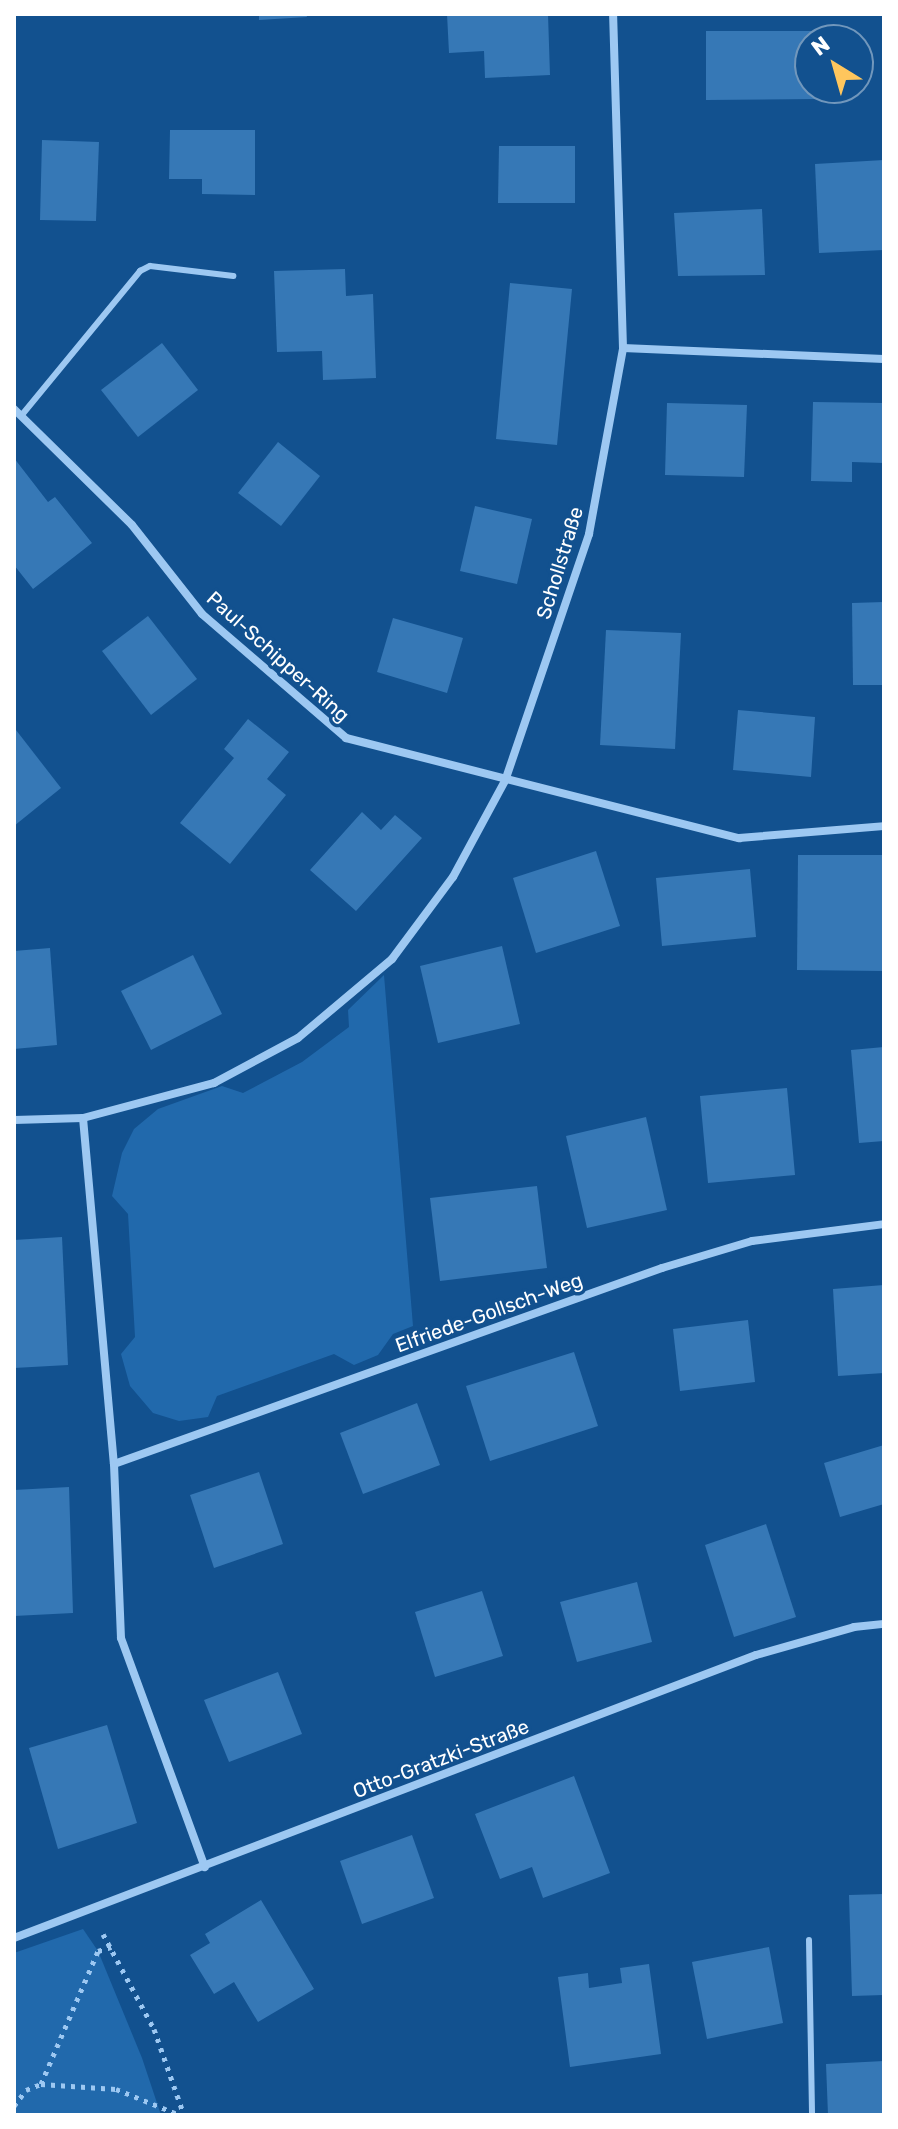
<!DOCTYPE html>
<meta charset="utf-8">
<style>
body{margin:0}
#map{position:relative;width:898px;height:2129px;overflow:hidden;background:#12518f;font-family:Rubik,sans-serif}
div>[style]{position:absolute}
.green>*{inset:0;background:#2169ac}
.building>*{inset:0;background:#3678b6}
.path>*{height:5px;margin-top:-2.5px;transform-origin:0;background:repeating-linear-gradient(90deg,#9dc8f2 0 4px,transparent 0 10px)}
.lane>*{height:6px;margin:-3px;padding:0 3px;transform-origin:3px;border-radius:3px;background:#9dc8f2}
.street>*{height:8px;margin:-4px;padding:0 4px;transform-origin:4px;border-radius:4px;background:#9dc8f2}
span{translate:-50% -50%;white-space:nowrap;text-align:center;line-height:1.15;-webkit-text-stroke:7px #12518f;paint-order:stroke}
.street-label{font-size:20px;color:#fff}
.frame{position:absolute;inset:0;border:16px solid #fff;pointer-events:none}
.north{position:absolute;left:794px;top:24px;width:80px;height:80px;box-sizing:border-box;background:#12518f;border:2px solid #7197bc;border-radius:50%;rotate:323deg;font-size:22px;font-weight:700;line-height:32px;text-align:center;color:#fff}
.north::after{content:'';display:block;margin:auto;width:28px;height:36px;background:#ffc65d;clip-path:polygon(50% 0,100% 100%,50% 72%,0 100%)}
</style>
<div id="map">
<div class="green">
<i style="clip-path:polygon(384px 975px,413px 1326px,393px 1334px,378px 1355px,354px 1365px,334px 1354px,217px 1396px,208px 1417px,179px 1421px,153px 1413px,130px 1386px,121px 1354px,135px 1337px,128px 1214px,112px 1196px,122px 1153px,134px 1129px,158px 1109px,222px 1086px,243px 1093px,302px 1062px,349px 1027px,348px 1010px)"></i>
<i style="clip-path:polygon(83px 1929px,98px 1951px,142px 2058px,161px 2115px,14px 2115px,14px 1953px)"></i>
</div>
<div class="building">
<i style="clip-path:polygon(259px 14px,306px 14px,307px 17px,259px 20px)"></i>
<i style="clip-path:polygon(447px 14px,548px 14px,550px 75px,485px 78px,484px 51px,449px 53px)"></i>
<i style="clip-path:polygon(706px 31px,818px 31px,818px 40px,810px 40px,810px 88px,818px 88px,818px 99px,706px 100px)"></i>
<i style="clip-path:polygon(170px 130px,255px 130px,255px 195px,202px 194px,202px 179px,169px 179px)"></i>
<i style="clip-path:polygon(42px 140px,99px 142px,96px 221px,40px 220px)"></i>
<i style="clip-path:polygon(499px 146px,575px 146px,575px 203px,498px 203px)"></i>
<i style="clip-path:polygon(884px 160px,884px 250px,819px 253px,815px 164px)"></i>
<i style="clip-path:polygon(762px 209px,765px 275px,678px 276px,674px 213px)"></i>
<i style="clip-path:polygon(345px 269px,346px 296px,373px 294px,376px 378px,323px 380px,322px 351px,277px 352px,274px 271px)"></i>
<i style="clip-path:polygon(510px 283px,572px 289px,557px 445px,496px 439px)"></i>
<i style="clip-path:polygon(162px 343px,198px 390px,138px 437px,101px 390px)"></i>
<i style="clip-path:polygon(813px 402px,884px 403px,884px 463px,852px 462px,852px 482px,811px 481px)"></i>
<i style="clip-path:polygon(667px 403px,747px 405px,744px 477px,665px 475px)"></i>
<i style="clip-path:polygon(278px 442px,320px 476px,281px 526px,238px 493px)"></i>
<i style="clip-path:polygon(14px 458px,48px 502px,55px 497px,92px 543px,33px 589px,14px 565px)"></i>
<i style="clip-path:polygon(475px 506px,532px 519px,517px 584px,460px 571px)"></i>
<i style="clip-path:polygon(884px 602px,884px 685px,853px 685px,852px 603px)"></i>
<i style="clip-path:polygon(148px 616px,197px 679px,151px 715px,102px 651px)"></i>
<i style="clip-path:polygon(393px 618px,463px 638px,447px 693px,377px 672px)"></i>
<i style="clip-path:polygon(606px 630px,681px 633px,675px 749px,600px 745px)"></i>
<i style="clip-path:polygon(738px 710px,815px 717px,811px 777px,733px 770px)"></i>
<i style="clip-path:polygon(248px 719px,289px 752px,267px 779px,286px 795px,230px 864px,180px 823px,234px 758px,224px 749px)"></i>
<i style="clip-path:polygon(16px 730px,61px 788px,14px 826px,14px 732px)"></i>
<i style="clip-path:polygon(362px 812px,381px 830px,395px 815px,422px 838px,356px 911px,310px 870px)"></i>
<i style="clip-path:polygon(596px 851px,620px 926px,536px 953px,513px 878px)"></i>
<i style="clip-path:polygon(798px 855px,884px 855px,884px 971px,797px 970px)"></i>
<i style="clip-path:polygon(750px 869px,756px 937px,662px 946px,656px 878px)"></i>
<i style="clip-path:polygon(502px 946px,520px 1024px,438px 1043px,420px 966px)"></i>
<i style="clip-path:polygon(50px 948px,57px 1045px,14px 1049px,14px 951px)"></i>
<i style="clip-path:polygon(193px 955px,222px 1014px,151px 1050px,121px 991px)"></i>
<i style="clip-path:polygon(884px 1047px,884px 1141px,859px 1143px,851px 1050px)"></i>
<i style="clip-path:polygon(787px 1088px,795px 1175px,708px 1183px,700px 1096px)"></i>
<i style="clip-path:polygon(646px 1117px,667px 1210px,587px 1228px,566px 1136px)"></i>
<i style="clip-path:polygon(537px 1186px,547px 1268px,440px 1281px,430px 1198px)"></i>
<i style="clip-path:polygon(62px 1237px,68px 1365px,14px 1368px,14px 1240px)"></i>
<i style="clip-path:polygon(884px 1285px,884px 1373px,838px 1376px,833px 1289px)"></i>
<i style="clip-path:polygon(748px 1320px,755px 1382px,680px 1391px,673px 1329px)"></i>
<i style="clip-path:polygon(574px 1352px,598px 1426px,490px 1461px,466px 1386px)"></i>
<i style="clip-path:polygon(417px 1403px,440px 1465px,363px 1494px,340px 1433px)"></i>
<i style="clip-path:polygon(884px 1445px,884px 1504px,840px 1517px,824px 1463px)"></i>
<i style="clip-path:polygon(259px 1472px,283px 1544px,214px 1568px,190px 1495px)"></i>
<i style="clip-path:polygon(69px 1487px,73px 1613px,14px 1616px,14px 1490px)"></i>
<i style="clip-path:polygon(766px 1524px,796px 1617px,734px 1637px,705px 1545px)"></i>
<i style="clip-path:polygon(637px 1582px,652px 1642px,577px 1662px,560px 1602px)"></i>
<i style="clip-path:polygon(482px 1591px,503px 1656px,435px 1677px,415px 1612px)"></i>
<i style="clip-path:polygon(278px 1672px,302px 1734px,229px 1762px,204px 1700px)"></i>
<i style="clip-path:polygon(107px 1725px,137px 1823px,58px 1849px,29px 1748px)"></i>
<i style="clip-path:polygon(574px 1776px,610px 1873px,543px 1898px,532px 1867px,500px 1879px,475px 1814px)"></i>
<i style="clip-path:polygon(412px 1835px,434px 1898px,362px 1924px,340px 1861px)"></i>
<i style="clip-path:polygon(884px 1894px,884px 1995px,852px 1996px,849px 1895px)"></i>
<i style="clip-path:polygon(261px 1900px,314px 1989px,258px 2022px,234px 1982px,214px 1994px,190px 1955px,210px 1943px,205px 1934px)"></i>
<i style="clip-path:polygon(769px 1947px,783px 2023px,707px 2039px,692px 1962px)"></i>
<i style="clip-path:polygon(649px 1964px,661px 2054px,570px 2067px,558px 1977px,588px 1973px,589px 1988px,622px 1983px,620px 1968px)"></i>
<i style="clip-path:polygon(884px 2061px,884px 2115px,828px 2115px,826px 2064px)"></i>
</div>
<div class="path">
<i style="left:103px;top:1934px;width:108px;rotate:61.8deg"></i>
<i style="left:154px;top:2029px;width:91px;rotate:70.8deg"></i>
<i style="left:41px;top:2084px;width:145px;rotate:-66.8deg"></i>
<i style="left:98px;top:1951px;width:14px;rotate:-17deg"></i>
<i style="left:14px;top:2106px;width:20px;rotate:-53deg"></i>
<i style="left:26px;top:2090px;width:16px;rotate:-22deg"></i>
<i style="left:41px;top:2084px;width:75px;rotate:3.8deg"></i>
<i style="left:116px;top:2089px;width:69px;rotate:22.1deg"></i>
</div>
<div class="lane">
<i style="left:21px;top:416px;width:188px;rotate:-50.6deg"></i>
<i style="left:140px;top:271px;width:11px;rotate:-27deg"></i>
<i style="left:150px;top:266px;width:84px;rotate:6.9deg"></i>
<i style="left:809px;top:1940px;width:175px;rotate:89deg"></i>
</div>
<div class="street">
<i style="left:623px;top:348px;width:261px;rotate:2.4deg"></i>
<i style="left:14px;top:409px;width:165px;rotate:44.5deg"></i>
<i style="left:132px;top:525px;width:113px;rotate:51.8deg"></i>
<i style="left:202px;top:614px;width:190px;rotate:40.7deg"></i>
<i style="left:346px;top:738px;width:406px;rotate:14.3deg"></i>
<i style="left:739px;top:838px;width:145px;rotate:-4.7deg"></i>
<i style="left:83px;top:1118px;width:347px;rotate:84.9deg"></i>
<i style="left:114px;top:1464px;width:174px;rotate:87.7deg"></i>
<i style="left:121px;top:1638px;width:244px;rotate:69.9deg"></i>
<i style="left:14px;top:1120px;width:69px;rotate:-1.7deg"></i>
<i style="left:83px;top:1118px;width:136px;rotate:-15deg"></i>
<i style="left:214px;top:1083px;width:95px;rotate:-28.2deg"></i>
<i style="left:298px;top:1038px;width:123px;rotate:-40deg"></i>
<i style="left:392px;top:959px;width:102px;rotate:-53.4deg"></i>
<i style="left:453px;top:877px;width:109px;rotate:-61.6deg"></i>
<i style="left:505px;top:781px;width:261px;rotate:-71.2deg"></i>
<i style="left:589px;top:534px;width:189px;rotate:-79.6deg"></i>
<i style="left:623px;top:348px;width:334px;rotate:-91.7deg"></i>
<i style="left:114px;top:1464px;width:582px;rotate:-19.68deg"></i>
<i style="left:662px;top:1268px;width:94px;rotate:-16.7deg"></i>
<i style="left:752px;top:1241px;width:133px;rotate:-7.3deg"></i>
<i style="left:14px;top:1938px;width:794px;rotate:-20.88deg"></i>
<i style="left:756px;top:1655px;width:102px;rotate:-15.9deg"></i>
<i style="left:854px;top:1627px;width:30px;rotate:-6deg"></i>
</div>
<div class="street-label">
<span style="left:560px;top:563px;rotate:-73deg">Schollstraße</span>
<span style="left:278px;top:657px;rotate:42deg">Paul-Schipper-Ring</span>
<span style="left:489px;top:1313px;rotate:-20deg">Elfriede-Gollsch-Weg</span>
<span style="left:441px;top:1759px;rotate:-21deg">Otto-Gratzki-Straße</span>
</div>
<div class="frame"></div>
<div class="north">N</div>
</div>
